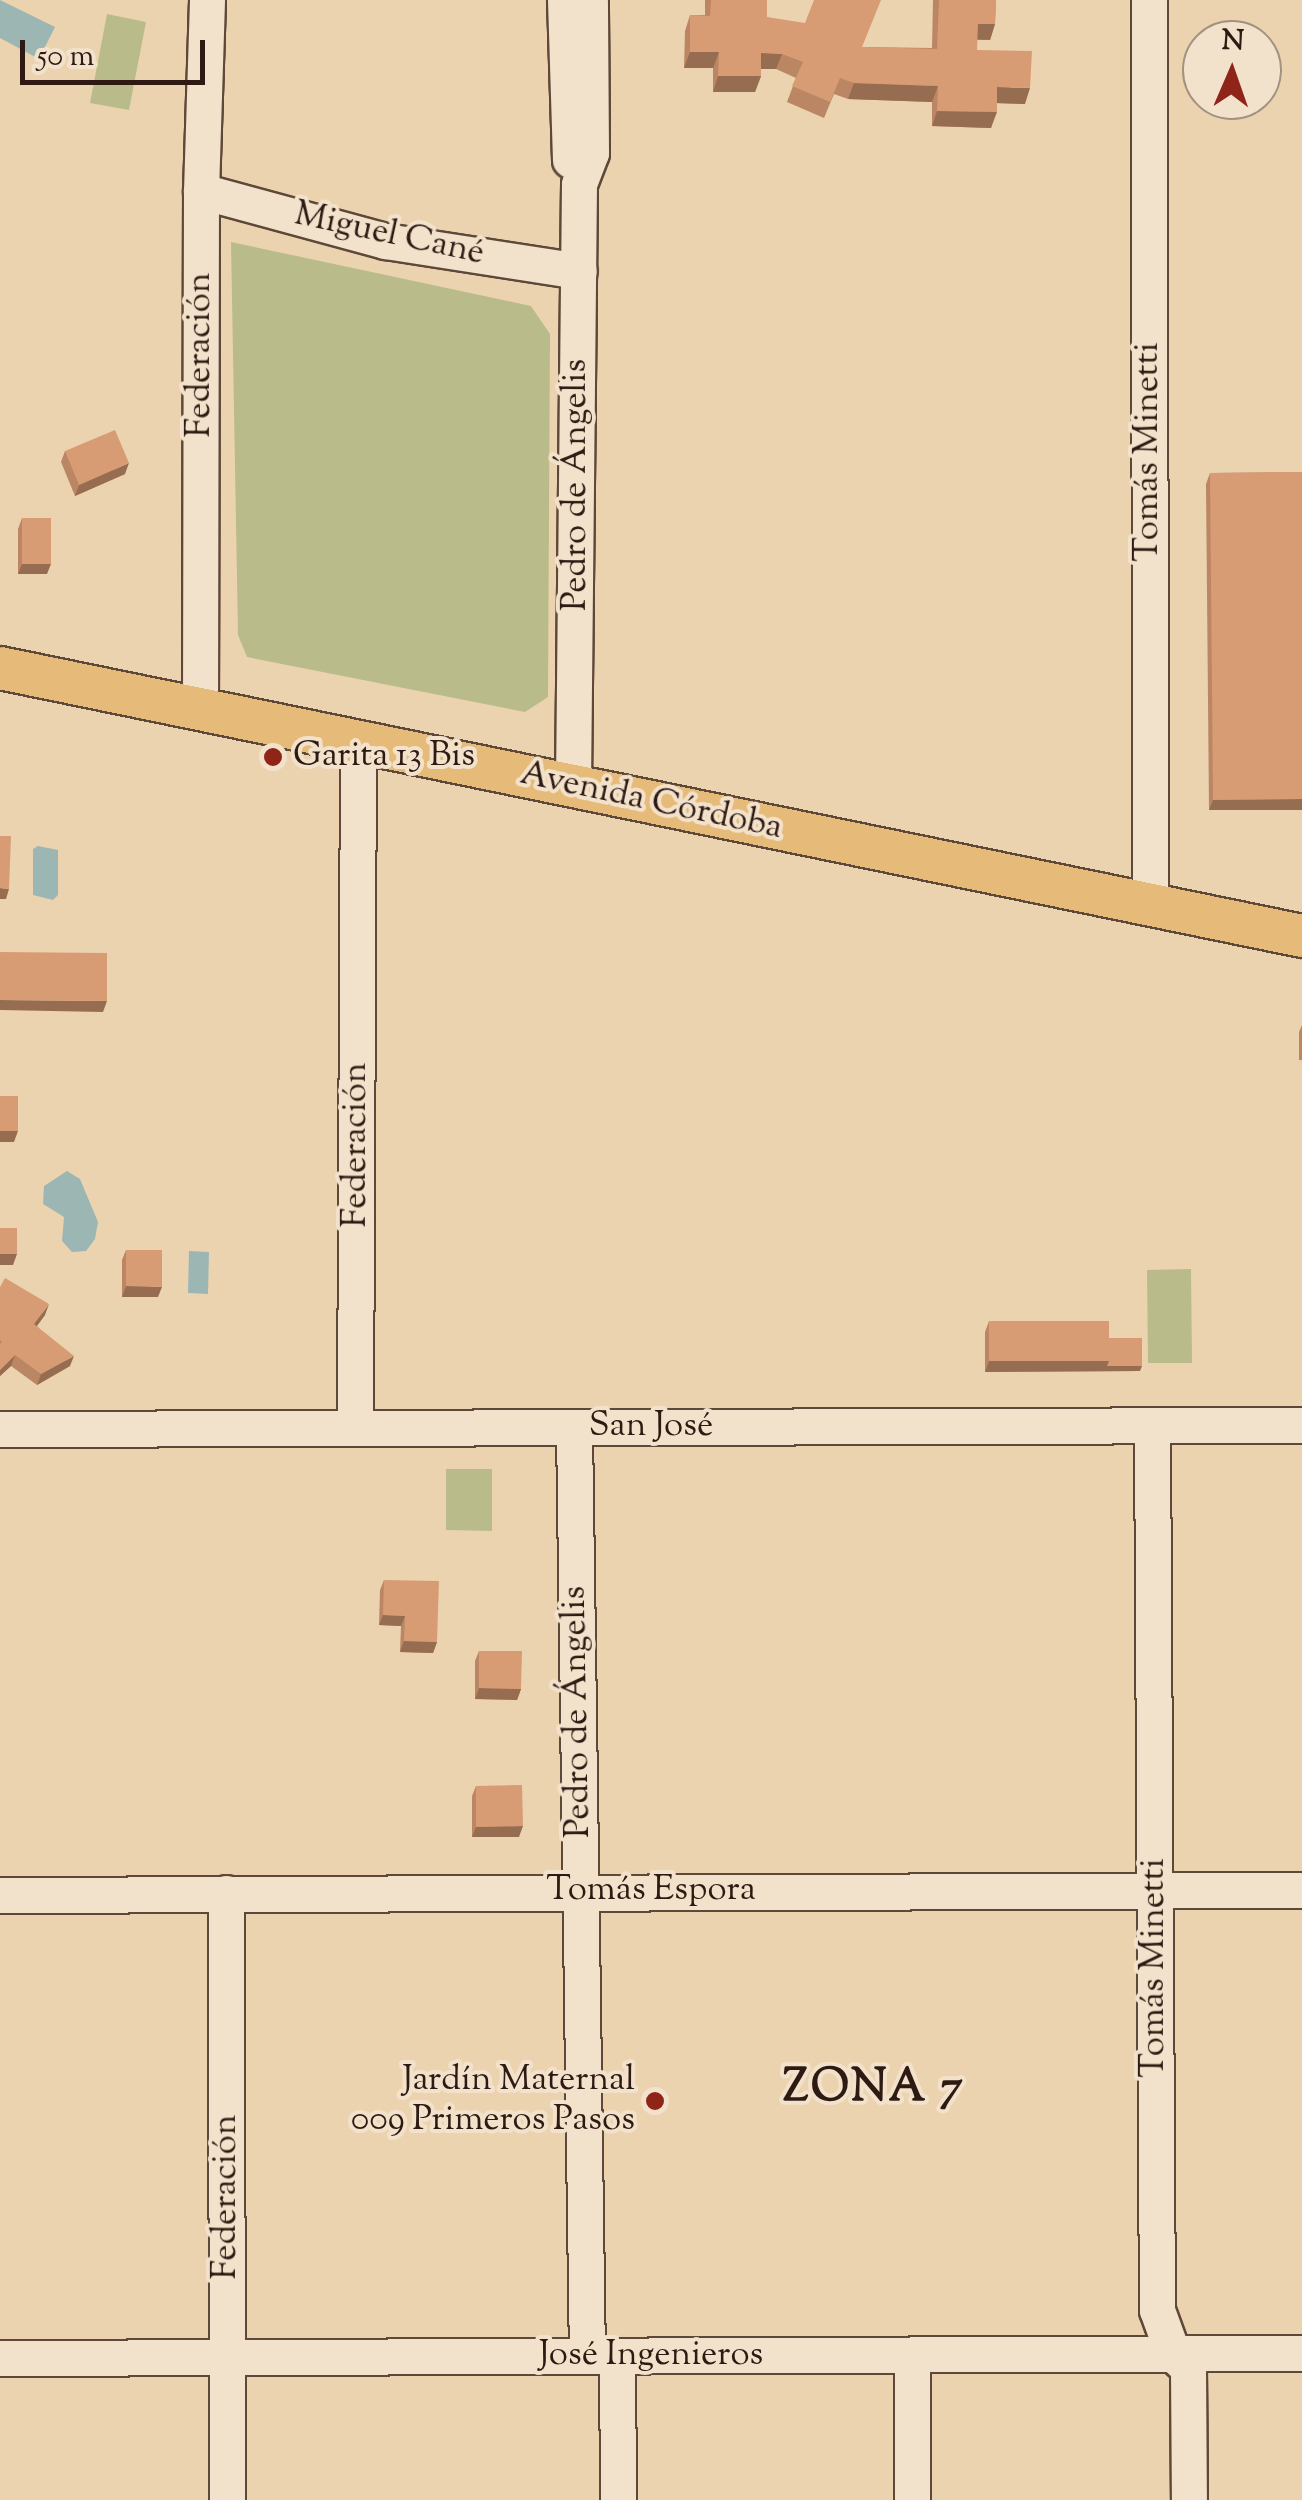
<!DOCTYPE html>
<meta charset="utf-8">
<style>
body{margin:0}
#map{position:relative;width:1302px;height:2500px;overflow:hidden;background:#ecd3af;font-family:"Sorts Mill Goudy",serif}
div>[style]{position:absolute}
.green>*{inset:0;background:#b9bc8a}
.water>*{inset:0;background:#9cb6b4}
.roads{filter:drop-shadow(2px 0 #5e4839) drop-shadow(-2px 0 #5e4839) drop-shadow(0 2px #5e4839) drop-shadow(0 -2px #5e4839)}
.minor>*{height:35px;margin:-17.5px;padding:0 17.5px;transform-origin:17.5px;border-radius:17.5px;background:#f3e2cb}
.major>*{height:42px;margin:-21px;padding:0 21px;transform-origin:21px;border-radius:21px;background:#e6ba78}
.wall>*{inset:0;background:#ba8664}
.shaded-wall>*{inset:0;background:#976d51}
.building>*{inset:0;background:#d89c74}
.dots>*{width:28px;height:28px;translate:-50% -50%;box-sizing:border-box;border:5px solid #f3e2cb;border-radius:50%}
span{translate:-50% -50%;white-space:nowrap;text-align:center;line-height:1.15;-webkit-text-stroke:8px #f3e2cb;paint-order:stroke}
.street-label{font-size:35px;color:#2e1a12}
.poi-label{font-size:35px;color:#2e1a12}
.left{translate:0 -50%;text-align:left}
.right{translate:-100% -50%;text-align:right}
.district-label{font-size:45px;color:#2e1a12;font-weight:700;letter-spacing:2.5px}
.north{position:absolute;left:1182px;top:20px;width:100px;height:100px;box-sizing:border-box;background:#f3e2cb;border:2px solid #a49281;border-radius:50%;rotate:2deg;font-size:28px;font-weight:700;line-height:40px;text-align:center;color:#2e1a12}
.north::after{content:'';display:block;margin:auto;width:35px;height:45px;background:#8f2418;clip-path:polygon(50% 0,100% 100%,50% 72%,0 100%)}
.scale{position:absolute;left:20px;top:40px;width:185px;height:45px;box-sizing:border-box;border:5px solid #2e1a12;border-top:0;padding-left:12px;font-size:30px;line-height:35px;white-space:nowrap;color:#2e1a12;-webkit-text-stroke:8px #f3e2cb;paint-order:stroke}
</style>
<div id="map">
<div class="green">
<i style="clip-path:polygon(107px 14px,146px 22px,129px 110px,90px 103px)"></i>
<i style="clip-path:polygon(231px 242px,531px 306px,550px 334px,548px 697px,525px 712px,247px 657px,238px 635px)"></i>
<i style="clip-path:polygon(1191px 1269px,1192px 1363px,1148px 1363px,1147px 1270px)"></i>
<i style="clip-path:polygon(446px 1469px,492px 1469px,492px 1531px,446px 1530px)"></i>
</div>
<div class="water">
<i style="clip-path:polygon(0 0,55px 27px,39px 59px,0 38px)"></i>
<i style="clip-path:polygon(38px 846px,58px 850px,58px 895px,53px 900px,33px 895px,33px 849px)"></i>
<i style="clip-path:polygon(67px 1171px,80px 1179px,98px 1222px,95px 1239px,86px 1251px,72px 1252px,62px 1241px,64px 1217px,43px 1204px,44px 1186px)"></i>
<i style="clip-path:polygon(189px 1251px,209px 1252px,208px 1294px,188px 1293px)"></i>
</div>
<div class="roads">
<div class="minor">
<i style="left:565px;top:0;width:160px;rotate:88.2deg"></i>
<i style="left:1149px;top:0;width:905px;rotate:89.94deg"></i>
<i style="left:201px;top:191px;width:191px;rotate:15.2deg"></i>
<i style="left:385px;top:241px;width:196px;rotate:8.8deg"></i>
<i style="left:200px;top:710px;width:519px;rotate:-89.89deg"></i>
<i style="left:201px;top:191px;width:191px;rotate:-88.2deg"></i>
<i style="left:573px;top:786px;width:602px;rotate:-89.43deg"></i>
<i style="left:579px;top:184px;width:33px;rotate:-69deg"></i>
<i style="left:591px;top:153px;width:153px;rotate:-90.4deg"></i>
<i style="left:1152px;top:1426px;width:884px;rotate:89.68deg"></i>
<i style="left:1157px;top:2310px;width:47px;rotate:70deg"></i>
<i style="left:1173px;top:2354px;width:21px;rotate:43deg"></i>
<i style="left:1188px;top:2368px;width:132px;rotate:89.6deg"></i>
<i style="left:355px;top:1428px;width:686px;rotate:-89.75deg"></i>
<i style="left:574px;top:1428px;width:928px;rotate:89.2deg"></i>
<i style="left:0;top:1429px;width:1302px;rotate:-0.18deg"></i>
<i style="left:226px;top:1893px;width:607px;rotate:89.91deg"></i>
<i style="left:0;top:1895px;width:1302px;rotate:-0.22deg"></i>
<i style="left:912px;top:2355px;width:145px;rotate:90deg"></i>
<i style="left:617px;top:2356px;width:144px;rotate:89.6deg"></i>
<i style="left:0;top:2358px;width:1302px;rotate:-0.22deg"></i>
</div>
<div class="major">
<i style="left:0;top:668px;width:1329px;rotate:11.63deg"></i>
</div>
</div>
<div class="wall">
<i style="clip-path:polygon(705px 0,767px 0,767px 17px,863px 47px,932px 48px,933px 0,996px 0,995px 24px,990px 40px,977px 40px,977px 50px,1025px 104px,997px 103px,991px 128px,932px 126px,932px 102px,848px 99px,834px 94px,824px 118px,787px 102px,796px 78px,776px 69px,761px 69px,761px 76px,755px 92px,713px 92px,713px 68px,684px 68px,685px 31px,690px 15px,705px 15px)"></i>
<i style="clip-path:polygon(65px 451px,125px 474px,75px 496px,61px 462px)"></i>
<i style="clip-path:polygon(1302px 472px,1302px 810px,1209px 810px,1206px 484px,1210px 473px)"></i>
<i style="clip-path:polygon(22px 518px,47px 574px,18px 574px,18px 529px)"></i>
<i style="clip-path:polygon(1302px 1025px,1302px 1060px,1299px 1060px,1299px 1032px)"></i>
<i style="clip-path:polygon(126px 1250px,158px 1297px,122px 1297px,122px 1260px)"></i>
<i style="clip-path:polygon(0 1287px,45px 1315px,37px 1326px,70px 1366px,37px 1385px,11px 1366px,0 1376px)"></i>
<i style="clip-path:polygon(989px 1321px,1140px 1371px,985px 1372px,985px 1332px)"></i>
<i style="clip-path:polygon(384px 1580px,437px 1642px,433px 1653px,400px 1652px,401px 1626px,379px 1625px,380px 1590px)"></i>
<i style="clip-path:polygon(479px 1651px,521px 1689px,517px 1700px,475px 1699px,475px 1661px)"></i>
<i style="clip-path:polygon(476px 1786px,519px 1837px,472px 1837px,472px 1796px)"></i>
</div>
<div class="shaded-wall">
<i style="clip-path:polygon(978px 24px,995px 24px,990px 40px,972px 39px)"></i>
<i style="clip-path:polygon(690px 52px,719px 52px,713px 68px,684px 68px)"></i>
<i style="clip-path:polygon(761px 53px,782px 54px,776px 69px,755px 69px)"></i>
<i style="clip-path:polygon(718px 76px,761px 76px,755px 92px,713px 92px)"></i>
<i style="clip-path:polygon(854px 83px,938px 86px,932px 102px,848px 99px)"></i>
<i style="clip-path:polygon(997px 87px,1030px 88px,1025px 104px,992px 103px)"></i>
<i style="clip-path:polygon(937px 111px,997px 112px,991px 128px,932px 126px)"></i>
<i style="clip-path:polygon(129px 463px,125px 474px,75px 496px,79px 485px)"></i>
<i style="clip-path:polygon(22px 564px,51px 564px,47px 574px,18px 574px)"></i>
<i style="clip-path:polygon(1302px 799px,1302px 810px,1209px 810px,1213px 800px)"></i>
<i style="clip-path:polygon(0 888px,9px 889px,6px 899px,0 899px)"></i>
<i style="clip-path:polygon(0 1000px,107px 1001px,103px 1012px,0 1010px)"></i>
<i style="clip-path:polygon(0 1131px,18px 1131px,14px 1142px,0 1142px)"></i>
<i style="clip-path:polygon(0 1254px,17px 1254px,13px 1265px,0 1265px)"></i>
<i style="clip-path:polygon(126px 1286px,162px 1287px,158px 1297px,122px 1297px)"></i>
<i style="clip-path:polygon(49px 1304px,45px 1315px,30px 1335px,34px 1324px)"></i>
<i style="clip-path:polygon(15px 1355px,11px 1366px,0 1376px,0 1370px)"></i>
<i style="clip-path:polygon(74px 1356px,70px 1366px,37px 1385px,41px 1374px)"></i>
<i style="clip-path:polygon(989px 1361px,1109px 1361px,1142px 1366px,1140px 1371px,985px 1372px)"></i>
<i style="clip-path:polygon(383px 1615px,405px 1616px,401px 1626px,379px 1625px)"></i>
<i style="clip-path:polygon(404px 1641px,437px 1642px,433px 1653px,400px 1652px)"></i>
<i style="clip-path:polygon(479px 1688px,521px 1689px,517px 1700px,475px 1699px)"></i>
<i style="clip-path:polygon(523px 1826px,519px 1837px,472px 1837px,476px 1827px)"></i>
</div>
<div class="building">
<i style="clip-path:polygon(711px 0,767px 0,767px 17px,805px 23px,814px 0,881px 0,862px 47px,937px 49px,939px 0,996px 0,995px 24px,978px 24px,977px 50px,1032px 51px,1030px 88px,997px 87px,997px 112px,937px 111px,938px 86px,854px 83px,840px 78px,830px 102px,792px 86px,803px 62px,782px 54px,761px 53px,761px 76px,718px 76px,719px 52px,690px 52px,690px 15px,710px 16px)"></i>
<i style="clip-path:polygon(115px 430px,129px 463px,79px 485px,65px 451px)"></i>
<i style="clip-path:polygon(1302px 472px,1302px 799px,1213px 800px,1210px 473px)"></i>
<i style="clip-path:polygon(22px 518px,51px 518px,51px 564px,22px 564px)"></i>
<i style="clip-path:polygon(0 836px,11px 836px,9px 889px,0 888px)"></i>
<i style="clip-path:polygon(0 952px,107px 953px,107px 1001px,0 1000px)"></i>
<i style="clip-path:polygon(0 1096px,18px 1096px,18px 1131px,0 1131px)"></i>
<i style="clip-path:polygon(0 1228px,17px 1228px,17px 1254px,0 1254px)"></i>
<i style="clip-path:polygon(126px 1250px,162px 1250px,162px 1287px,126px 1286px)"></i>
<i style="clip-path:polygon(5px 1278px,49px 1304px,34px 1324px,74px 1356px,41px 1374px,15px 1355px,0 1370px,0 1344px,2px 1342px,0 1340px,0 1287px)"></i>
<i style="clip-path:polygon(989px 1321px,1109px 1321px,1109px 1361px,989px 1361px)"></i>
<i style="clip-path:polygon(1109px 1338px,1142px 1338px,1142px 1366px,1107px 1366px,1109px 1361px)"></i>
<i style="clip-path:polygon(384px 1580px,439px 1581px,437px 1642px,404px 1641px,405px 1616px,383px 1615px)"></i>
<i style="clip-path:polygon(479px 1651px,522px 1651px,521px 1689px,479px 1688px)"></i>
<i style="clip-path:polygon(522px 1785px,523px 1826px,476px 1827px,476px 1786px)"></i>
</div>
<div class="dots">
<i style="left:273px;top:757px;background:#8f2418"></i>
<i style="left:655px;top:2101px;background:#8f2418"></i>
</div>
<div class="street-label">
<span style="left:389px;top:235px;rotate:12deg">Miguel Cané</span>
<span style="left:201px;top:355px;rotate:-90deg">Federación</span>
<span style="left:1149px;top:452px;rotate:-90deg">Tomás Minetti</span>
<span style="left:577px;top:485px;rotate:-90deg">Pedro de Ángelis</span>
<span style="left:651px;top:802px;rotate:12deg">Avenida Córdoba</span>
<span style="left:357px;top:1145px;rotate:-90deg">Federación</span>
<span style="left:651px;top:1427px">San José</span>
<span style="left:578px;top:1712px;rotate:-91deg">Pedro de Ángelis</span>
<span style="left:651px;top:1891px">Tomás Espora</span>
<span style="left:1155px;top:1968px;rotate:-90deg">Tomás Minetti</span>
<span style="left:227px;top:2197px;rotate:-90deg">Federación</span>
<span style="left:651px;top:2356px">José Ingenieros</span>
</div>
<div class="poi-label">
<span class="left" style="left:293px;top:757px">Garita 13 Bis</span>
<span class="right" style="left:635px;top:2101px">Jardín Maternal<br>009 Primeros Pasos</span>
</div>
<div class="district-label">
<span style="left:874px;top:2090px">ZONA 7</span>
</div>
<div class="north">N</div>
<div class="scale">50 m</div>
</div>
